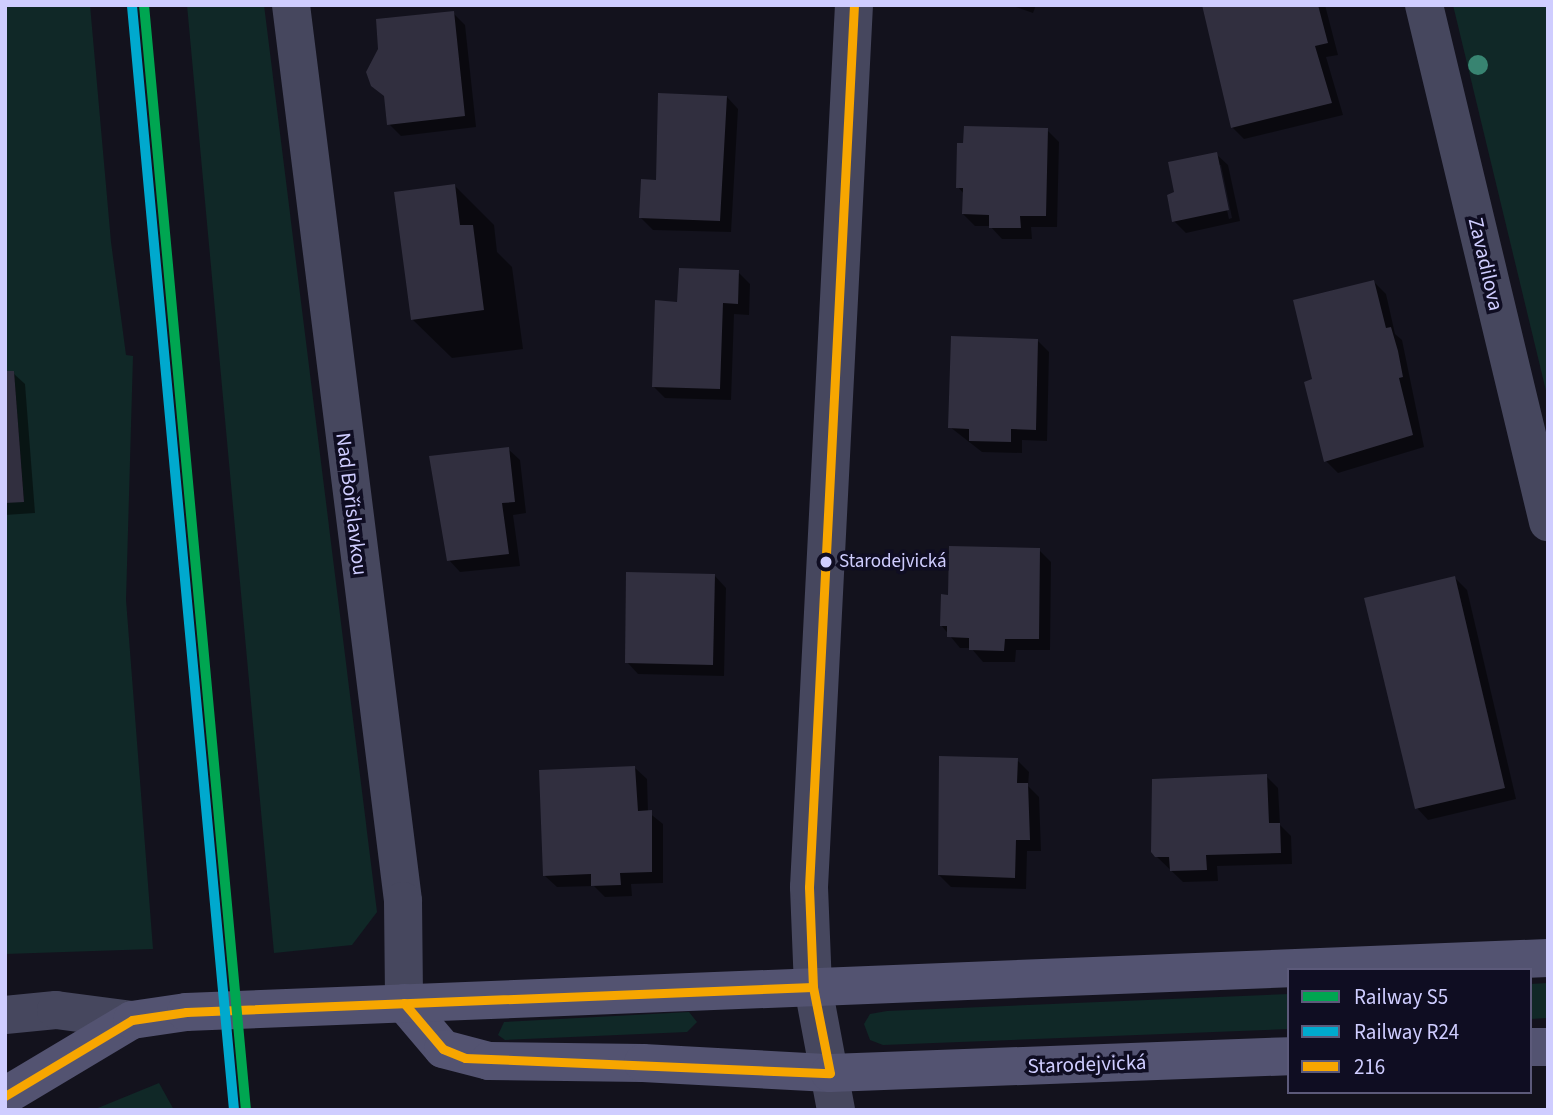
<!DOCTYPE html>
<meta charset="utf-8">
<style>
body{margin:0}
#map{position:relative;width:1553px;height:1115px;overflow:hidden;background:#13121d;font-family:"Source Sans 3",sans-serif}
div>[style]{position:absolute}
.green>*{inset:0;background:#102827}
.shadow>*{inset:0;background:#0007}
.building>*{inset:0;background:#312f3f}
.street>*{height:38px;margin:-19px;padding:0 19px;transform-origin:19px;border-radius:19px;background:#46475e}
.secondary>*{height:38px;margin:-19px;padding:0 19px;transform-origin:19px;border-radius:19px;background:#535371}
.bus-1>*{height:9px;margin:-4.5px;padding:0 4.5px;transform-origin:4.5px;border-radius:4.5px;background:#f7a600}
.rail-1>*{height:10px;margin:-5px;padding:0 5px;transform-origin:5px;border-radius:5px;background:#00a651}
.rail-2>*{height:10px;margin:-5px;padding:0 5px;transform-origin:5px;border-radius:5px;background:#00a9ce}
.trees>*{width:20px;height:20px;margin:-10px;border-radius:50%;background:#388471}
.dots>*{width:19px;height:19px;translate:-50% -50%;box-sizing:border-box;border:4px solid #0f0d22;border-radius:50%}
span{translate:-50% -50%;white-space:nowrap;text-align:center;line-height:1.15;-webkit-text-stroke:7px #0f0d22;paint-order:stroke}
.bus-label{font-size:19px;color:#cfcdff}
.left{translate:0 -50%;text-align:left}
.street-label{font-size:21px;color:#cfcdff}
.frame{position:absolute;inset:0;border:7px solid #cfcdff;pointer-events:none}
.legend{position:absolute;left:1287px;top:968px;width:245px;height:126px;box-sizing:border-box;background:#0f0d22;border:2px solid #5c5a7a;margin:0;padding:9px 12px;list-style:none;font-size:21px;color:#cfcdff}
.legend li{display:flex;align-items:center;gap:14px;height:35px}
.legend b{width:35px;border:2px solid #5c5a7a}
</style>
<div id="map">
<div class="green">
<i style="clip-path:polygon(5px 5px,90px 5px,111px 242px,126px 355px,133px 356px,126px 600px,153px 949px,5px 954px,5px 503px,24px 501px,14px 371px,5px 371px)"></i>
<i style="clip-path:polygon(187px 5px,264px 5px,377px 912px,352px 945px,274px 953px)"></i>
<i style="clip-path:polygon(1453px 5px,1548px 5px,1548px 399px)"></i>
<i style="clip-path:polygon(1548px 983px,1548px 1018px,1530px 1019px,1530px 984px)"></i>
<i style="clip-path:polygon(1289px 994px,1289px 1029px,883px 1045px,870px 1040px,864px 1024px,870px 1014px,887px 1011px)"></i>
<i style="clip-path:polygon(689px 1012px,697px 1022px,687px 1032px,505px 1040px,498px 1035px,504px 1022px)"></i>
<i style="clip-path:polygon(159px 1083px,174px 1110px,93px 1110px)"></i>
</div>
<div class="shadow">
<i style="clip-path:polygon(1010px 5px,1036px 5px,1033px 13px)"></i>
<i style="clip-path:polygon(1203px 5px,1325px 5px,1338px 55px,1326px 57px,1343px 115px,1244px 139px,1232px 127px)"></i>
<i style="clip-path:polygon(453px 13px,465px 25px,476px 127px,401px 136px,389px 124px,386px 96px)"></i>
<i style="clip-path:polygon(727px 97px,738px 109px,731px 232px,653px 230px,641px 218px,658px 182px)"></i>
<i style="clip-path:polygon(1047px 130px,1059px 142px,1057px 227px,1031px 227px,1032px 239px,1002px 239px,990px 226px,975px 226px,963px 214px,964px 194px,958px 187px)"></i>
<i style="clip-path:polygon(evenodd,1216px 154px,1228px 165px,1240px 221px,1186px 233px,1174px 221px,1176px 194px,1216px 154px,1217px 165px,1221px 165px,1232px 218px,1229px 219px,1217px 165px)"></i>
<i style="clip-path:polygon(455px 186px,494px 225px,497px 252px,512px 267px,523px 349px,452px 358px,412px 319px)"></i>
<i style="clip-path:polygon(738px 272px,750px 284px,749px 315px,734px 314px,731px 400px,665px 398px,653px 386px,679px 303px)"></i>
<i style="clip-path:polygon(1374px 282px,1386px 294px,1395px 334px,1402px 340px,1424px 447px,1338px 473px,1326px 461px,1314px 381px)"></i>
<i style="clip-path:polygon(1037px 340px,1049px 352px,1047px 441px,1022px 440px,1022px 453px,982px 452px,950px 427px)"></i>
<i style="clip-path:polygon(5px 373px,13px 373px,25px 384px,35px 513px,5px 515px)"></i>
<i style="clip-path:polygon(508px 449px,520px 460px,526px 513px,513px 515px,520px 566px,460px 572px,449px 560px)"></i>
<i style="clip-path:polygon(1039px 550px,1051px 562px,1050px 650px,1016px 650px,1015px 662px,983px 662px,971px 648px,960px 648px,941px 625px,950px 596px)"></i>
<i style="clip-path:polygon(715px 576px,726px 588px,724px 676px,638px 674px,627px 662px)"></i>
<i style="clip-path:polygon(1455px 578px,1467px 590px,1516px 799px,1428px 820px,1417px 808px)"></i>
<i style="clip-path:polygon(1017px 760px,1029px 772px,1028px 786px,1039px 797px,1041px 851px,1027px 851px,1026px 889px,951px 887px,939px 875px)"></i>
<i style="clip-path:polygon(635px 768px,647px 779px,648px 812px,663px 824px,663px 883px,631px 884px,632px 896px,605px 897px,594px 886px,557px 887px,545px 876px)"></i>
<i style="clip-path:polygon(1266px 776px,1278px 788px,1280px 825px,1291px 836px,1292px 864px,1217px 866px,1218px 881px,1183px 882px,1156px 856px)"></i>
</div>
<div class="building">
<i style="clip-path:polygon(1202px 5px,1318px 5px,1328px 43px,1315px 46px,1332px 103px,1231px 128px)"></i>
<i style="clip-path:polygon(454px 11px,465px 116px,387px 125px,384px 96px,371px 86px,366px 72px,378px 49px,376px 19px)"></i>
<i style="clip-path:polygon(658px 93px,727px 96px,720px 221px,639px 218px,641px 179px,656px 180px)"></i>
<i style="clip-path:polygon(964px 126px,1048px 128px,1046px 216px,1020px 216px,1021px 228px,989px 228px,989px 215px,962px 214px,963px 188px,956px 188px,957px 143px,963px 143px)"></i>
<i style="clip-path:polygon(1217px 152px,1229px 210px,1172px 222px,1167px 195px,1174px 192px,1168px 162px)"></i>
<i style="clip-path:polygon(455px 184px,460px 225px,473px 225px,484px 310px,411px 320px,394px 192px)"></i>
<i style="clip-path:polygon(679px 268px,739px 270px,738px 304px,723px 303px,720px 389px,652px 387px,655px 300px,677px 302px)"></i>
<i style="clip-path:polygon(1374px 280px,1386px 328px,1391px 327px,1398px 351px,1403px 377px,1399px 378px,1413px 435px,1324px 462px,1304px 382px,1312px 379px,1293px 300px)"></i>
<i style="clip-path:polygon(951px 336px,1038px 339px,1036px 430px,1011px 429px,1011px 442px,969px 441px,969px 429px,948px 428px)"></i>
<i style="clip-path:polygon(5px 371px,14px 371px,24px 502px,5px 503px)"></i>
<i style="clip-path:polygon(509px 447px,515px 502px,502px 503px,509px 554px,447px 561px,429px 456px)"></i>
<i style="clip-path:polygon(949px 546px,1040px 548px,1039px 639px,1005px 639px,1004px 651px,969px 650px,969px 638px,947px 637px,947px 626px,940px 626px,941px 594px,948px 595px)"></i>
<i style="clip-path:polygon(626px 572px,715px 574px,713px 665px,625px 663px)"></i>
<i style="clip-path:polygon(1455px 576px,1505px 788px,1415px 809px,1364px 598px)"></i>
<i style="clip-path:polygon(939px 756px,1018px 758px,1017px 783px,1028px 783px,1030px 840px,1016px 840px,1015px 878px,938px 875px)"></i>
<i style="clip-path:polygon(635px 766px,638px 811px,652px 810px,652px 872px,620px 873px,621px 885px,591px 886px,591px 874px,543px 876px,539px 770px)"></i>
<i style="clip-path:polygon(1267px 774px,1269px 823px,1280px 823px,1281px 853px,1206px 855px,1207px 870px,1170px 871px,1169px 857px,1155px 857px,1151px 852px,1152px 779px)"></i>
</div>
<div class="street">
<i style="left:291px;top:5px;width:903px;rotate:82.87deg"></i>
<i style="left:403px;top:901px;width:102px;rotate:89.4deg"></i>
<i style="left:1424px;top:5px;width:532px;rotate:76.51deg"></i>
<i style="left:5px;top:1015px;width:51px;rotate:-5.6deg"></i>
<i style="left:56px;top:1010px;width:77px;rotate:7.5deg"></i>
<i style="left:836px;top:1110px;width:125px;rotate:-100.6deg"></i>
<i style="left:813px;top:987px;width:100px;rotate:-92.3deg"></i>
<i style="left:809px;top:887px;width:883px;rotate:-87.08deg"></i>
</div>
<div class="secondary">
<i style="left:404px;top:1003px;width:60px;rotate:49.7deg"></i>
<i style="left:443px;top:1049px;width:48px;rotate:14.6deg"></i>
<i style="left:489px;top:1061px;width:154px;rotate:0.7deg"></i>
<i style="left:643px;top:1063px;width:187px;rotate:3.1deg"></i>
<i style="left:830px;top:1073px;width:459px;rotate:-2.1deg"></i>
<i style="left:1530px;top:1047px;width:18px"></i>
<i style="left:5px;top:1096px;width:148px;rotate:-30.9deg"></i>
<i style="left:132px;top:1020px;width:55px;rotate:-8.4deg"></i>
<i style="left:186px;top:1012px;width:1363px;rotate:-2.27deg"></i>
</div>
<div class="bus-1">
<i style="left:404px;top:1003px;width:60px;rotate:49.7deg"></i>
<i style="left:443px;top:1049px;width:24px;rotate:22deg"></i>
<i style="left:465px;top:1058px;width:365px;rotate:2.4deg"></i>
<i style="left:830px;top:1073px;width:88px;rotate:-101.2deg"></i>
<i style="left:813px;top:987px;width:100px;rotate:-92.3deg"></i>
<i style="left:809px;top:887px;width:883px;rotate:-87.08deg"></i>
<i style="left:5px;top:1096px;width:148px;rotate:-30.9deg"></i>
<i style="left:132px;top:1020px;width:55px;rotate:-8.4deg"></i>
<i style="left:186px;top:1012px;width:627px;rotate:-2.28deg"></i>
</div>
<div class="rail-1">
<i style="left:144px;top:5px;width:1110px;rotate:84.73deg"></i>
</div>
<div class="rail-2">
<i style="left:132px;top:6px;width:1109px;rotate:84.72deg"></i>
</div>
<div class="trees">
<i style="left:1478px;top:65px"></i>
</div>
<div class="dots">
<i style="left:826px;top:562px;background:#cfcdff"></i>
</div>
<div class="bus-label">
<span class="left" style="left:839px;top:562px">Starodejvická</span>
</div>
<div class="street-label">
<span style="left:1486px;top:264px;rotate:77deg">Zavadilova</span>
<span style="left:352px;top:504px;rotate:83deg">Nad Bořislavkou</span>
<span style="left:1087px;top:1064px;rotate:-2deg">Starodejvická</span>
</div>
<div class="frame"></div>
<ul class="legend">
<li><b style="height:9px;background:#00a651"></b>Railway S5</li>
<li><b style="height:9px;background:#00a9ce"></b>Railway R24</li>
<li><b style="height:9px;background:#f7a600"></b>216</li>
</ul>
</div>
